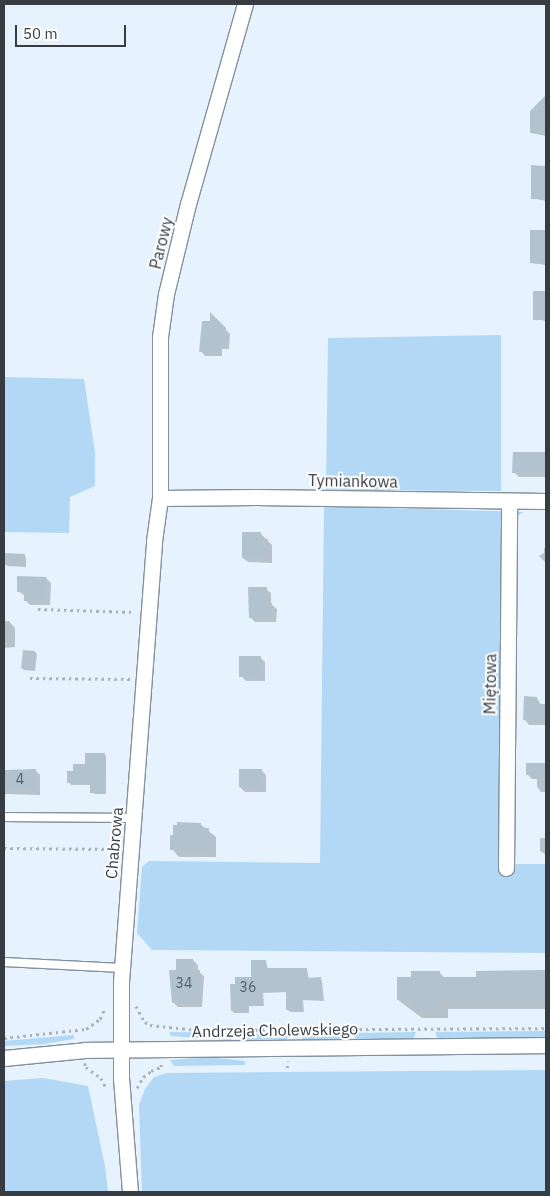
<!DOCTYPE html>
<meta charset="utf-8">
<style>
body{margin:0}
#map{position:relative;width:550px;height:1196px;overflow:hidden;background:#e6f3fe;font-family:"IBM Plex Sans",sans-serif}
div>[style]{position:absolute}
.green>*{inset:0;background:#b2d8f5}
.shadow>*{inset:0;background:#0003}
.building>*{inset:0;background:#b2c2cf}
.path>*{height:2.5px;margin-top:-1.25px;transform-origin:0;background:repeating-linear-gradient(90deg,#a7b2ba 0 2.5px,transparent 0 6.5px)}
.roads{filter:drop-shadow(1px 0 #82919d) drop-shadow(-1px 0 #82919d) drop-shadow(0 1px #82919d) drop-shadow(0 -1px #82919d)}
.lane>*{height:8px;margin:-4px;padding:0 4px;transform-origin:4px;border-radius:4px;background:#fff}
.street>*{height:15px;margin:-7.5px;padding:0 7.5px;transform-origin:7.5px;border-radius:7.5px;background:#fff}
span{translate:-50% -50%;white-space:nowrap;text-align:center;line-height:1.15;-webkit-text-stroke:4px #fefefe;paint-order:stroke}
.number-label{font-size:14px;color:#555e64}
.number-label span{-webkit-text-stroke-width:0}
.street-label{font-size:16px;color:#363c41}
.frame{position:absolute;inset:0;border:5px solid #363c41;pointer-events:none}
.scale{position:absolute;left:15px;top:25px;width:111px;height:22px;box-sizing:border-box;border:2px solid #363c41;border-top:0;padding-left:6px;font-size:15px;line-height:18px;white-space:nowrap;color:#363c41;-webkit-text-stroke:4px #fefefe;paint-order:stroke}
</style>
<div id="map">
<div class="green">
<i style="clip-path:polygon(501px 335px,501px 491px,326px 490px,328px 338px)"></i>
<i style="clip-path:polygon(4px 377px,84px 379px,95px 452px,95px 486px,70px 497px,69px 533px,4px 532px)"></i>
<i style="clip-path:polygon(324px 506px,523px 512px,517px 517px,514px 864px,546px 864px,546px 953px,152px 950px,137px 933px,142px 867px,149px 861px,320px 863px)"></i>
<i style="clip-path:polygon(546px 1031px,546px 1039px,439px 1039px,436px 1036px,436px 1032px)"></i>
<i style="clip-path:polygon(170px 1032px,233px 1033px,233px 1037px,231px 1040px,185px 1037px,170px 1036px)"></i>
<i style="clip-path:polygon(416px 1032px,413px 1039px,357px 1040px,354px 1037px,354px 1033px)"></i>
<i style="clip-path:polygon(244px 1033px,288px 1033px,288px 1037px,286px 1040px,247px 1041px)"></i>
<i style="clip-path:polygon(300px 1033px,344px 1033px,344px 1037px,341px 1040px,303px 1040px)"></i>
<i style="clip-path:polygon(74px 1035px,74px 1039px,44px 1044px,4px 1046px,4px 1041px)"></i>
<i style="clip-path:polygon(208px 1057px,245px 1061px,245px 1065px,174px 1066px,170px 1060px)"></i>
<i style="clip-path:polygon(546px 1070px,546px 1192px,142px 1192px,139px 1105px,145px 1089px,154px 1077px,167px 1073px)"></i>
<i style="clip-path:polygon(43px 1078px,88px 1086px,105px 1166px,108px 1192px,4px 1192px,4px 1081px)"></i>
</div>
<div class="shadow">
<i style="clip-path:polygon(541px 102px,546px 102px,546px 136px,531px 133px)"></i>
<i style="clip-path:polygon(532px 167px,546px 167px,546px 201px,532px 198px)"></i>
<i style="clip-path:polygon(532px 231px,546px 232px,546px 265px,532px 263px)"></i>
<i style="clip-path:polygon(534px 292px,546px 292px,546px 321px,534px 319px)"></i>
<i style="clip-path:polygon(211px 315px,230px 334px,229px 349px,222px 349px,222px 356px,205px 356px,201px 351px,211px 323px)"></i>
<i style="clip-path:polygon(544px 453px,546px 477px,519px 477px,514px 472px)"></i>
<i style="clip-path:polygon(260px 533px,272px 545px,272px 563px,248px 562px,243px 558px)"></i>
<i style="clip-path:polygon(544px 548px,546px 548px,546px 563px,539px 556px,544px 553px)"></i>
<i style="clip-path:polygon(24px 555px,26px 557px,26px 567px,7px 566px,5px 564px)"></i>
<i style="clip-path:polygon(46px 578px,51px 583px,50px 605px,30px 605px,25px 600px,25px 596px,18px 591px)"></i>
<i style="clip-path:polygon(266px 589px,271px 593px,271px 604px,277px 609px,276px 622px,255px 622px,250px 617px)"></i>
<i style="clip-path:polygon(4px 621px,9px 621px,15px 628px,15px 647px,4px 648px)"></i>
<i style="clip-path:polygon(35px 652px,37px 654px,35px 671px,24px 670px,22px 668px)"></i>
<i style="clip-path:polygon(260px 657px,265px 662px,265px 681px,246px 681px,241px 676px)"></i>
<i style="clip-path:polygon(537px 698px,541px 705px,546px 705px,546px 725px,529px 725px,525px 720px)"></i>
<i style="clip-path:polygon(104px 754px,106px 756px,106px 794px,94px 794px,92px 785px,71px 785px,69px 782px,75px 772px)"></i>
<i style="clip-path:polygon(527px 764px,546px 765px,546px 792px,541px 792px,537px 787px,537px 779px,532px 779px,527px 774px)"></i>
<i style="clip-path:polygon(4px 770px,35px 770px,40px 775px,40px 795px,4px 794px)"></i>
<i style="clip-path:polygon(261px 770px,266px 775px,266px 792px,245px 792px,240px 787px)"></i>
<i style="clip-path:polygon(200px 824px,216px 837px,216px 857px,179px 857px,172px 849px)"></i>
<i style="clip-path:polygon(540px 838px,546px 838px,546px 855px,540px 851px)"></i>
<i style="clip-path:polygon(193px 960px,198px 965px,198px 971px,204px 976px,202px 1007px,178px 1007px,173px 1002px,177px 971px)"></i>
<i style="clip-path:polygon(266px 961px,268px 970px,307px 969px,309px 979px,320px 979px,322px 981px,324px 1001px,303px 1000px,304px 1012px,290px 1012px,288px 1010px,287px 992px,263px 993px,264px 1006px,249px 1006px,249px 1013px,234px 1013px,232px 1011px)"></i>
<i style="clip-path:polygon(439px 972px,445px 978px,477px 978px,477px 972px,546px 972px,546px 1009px,448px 1009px,448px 1018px,422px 1018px,398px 1000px)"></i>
</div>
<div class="building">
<i style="clip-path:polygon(546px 95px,546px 133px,530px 133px,530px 111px)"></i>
<i style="clip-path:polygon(531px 165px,546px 166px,546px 199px,531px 199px)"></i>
<i style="clip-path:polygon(530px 230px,546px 230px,546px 264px,530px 263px)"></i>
<i style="clip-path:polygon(533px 291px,546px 291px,546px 320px,533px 320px)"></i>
<i style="clip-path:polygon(210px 312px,226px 328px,225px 345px,218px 345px,217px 352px,199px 352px,202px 321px,210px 321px)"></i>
<i style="clip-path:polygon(513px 452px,545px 452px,545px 473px,512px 473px)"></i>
<i style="clip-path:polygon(242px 532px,261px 532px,261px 539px,268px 539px,267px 558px,242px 558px)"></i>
<i style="clip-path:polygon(4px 553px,25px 554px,24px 565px,4px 564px)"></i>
<i style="clip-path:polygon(17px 576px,46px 577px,46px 601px,24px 601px,24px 592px,17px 592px)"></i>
<i style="clip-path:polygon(248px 587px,267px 587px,267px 603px,272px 603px,272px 618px,249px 618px)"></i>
<i style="clip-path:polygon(23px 650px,35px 651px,34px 669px,21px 668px)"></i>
<i style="clip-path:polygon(239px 656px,261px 656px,261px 677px,239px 677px)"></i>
<i style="clip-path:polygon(524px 696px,537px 697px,537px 704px,546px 704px,546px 721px,523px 720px)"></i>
<i style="clip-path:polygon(85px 753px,105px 753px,104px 793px,90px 793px,90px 783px,67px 783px,67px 771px,73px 771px,73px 764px,85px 764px)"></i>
<i style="clip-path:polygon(526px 763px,546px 763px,546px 775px,526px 775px)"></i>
<i style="clip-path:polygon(36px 769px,36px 790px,4px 789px,4px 770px)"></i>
<i style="clip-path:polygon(239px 769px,262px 769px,261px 788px,239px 787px)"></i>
<i style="clip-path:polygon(177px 822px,201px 823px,200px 828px,209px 828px,209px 850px,170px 850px,170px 835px,173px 835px,173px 825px,177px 825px)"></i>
<i style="clip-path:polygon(176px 959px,193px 959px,193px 970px,200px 970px,198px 1003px,172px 1003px,169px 970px,176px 970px)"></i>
<i style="clip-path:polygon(251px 960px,266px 960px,266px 968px,307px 968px,307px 978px,321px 977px,322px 999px,302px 999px,302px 1010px,286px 1010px,286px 990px,262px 991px,262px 1004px,247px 1005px,247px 1011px,231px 1011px,230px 984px,235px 984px,235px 977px,251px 977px)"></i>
<i style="clip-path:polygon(546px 970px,546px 1001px,440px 1000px,440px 1009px,412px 1010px,412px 1000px,397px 1000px,397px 977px,411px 977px,411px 971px,440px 971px,440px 977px,476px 977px,476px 971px)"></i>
</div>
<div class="path">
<i style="left:38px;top:609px;width:96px;rotate:1.8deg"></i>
<i style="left:30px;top:678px;width:100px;rotate:0.6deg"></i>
<i style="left:4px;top:848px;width:113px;rotate:0.5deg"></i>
<i style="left:136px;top:1006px;width:18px;rotate:61deg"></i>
<i style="left:145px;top:1022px;width:6px;rotate:31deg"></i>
<i style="left:150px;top:1025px;width:47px;rotate:6.1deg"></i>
<i style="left:197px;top:1030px;width:349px;rotate:-0.3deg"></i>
<i style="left:100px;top:1019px;width:13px;rotate:-67deg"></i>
<i style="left:4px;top:1038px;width:82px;rotate:-6.3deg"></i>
<i style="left:86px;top:1029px;width:17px;rotate:-36deg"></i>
<i style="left:100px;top:1019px;width:6px"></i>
<i style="left:85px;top:1063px;width:4px;rotate:76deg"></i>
<i style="left:86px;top:1067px;width:19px;rotate:36deg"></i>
<i style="left:101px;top:1078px;width:13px;rotate:61deg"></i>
<i style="left:287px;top:1068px;width:7px;rotate:-82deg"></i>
<i style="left:137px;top:1088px;width:13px;rotate:-61deg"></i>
<i style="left:143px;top:1077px;width:10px;rotate:-37deg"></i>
<i style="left:151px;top:1071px;width:11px;rotate:-22deg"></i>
<i style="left:161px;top:1067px;width:3px;rotate:-90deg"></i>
</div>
<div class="roads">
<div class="lane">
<i style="left:4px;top:817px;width:129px;rotate:0.4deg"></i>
<i style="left:4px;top:962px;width:118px;rotate:2.9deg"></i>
</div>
<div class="street">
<i style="left:160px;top:498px;width:96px;rotate:-0.6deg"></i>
<i style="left:256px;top:497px;width:290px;rotate:0.8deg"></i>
<i style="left:506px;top:868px;width:367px;rotate:-89.5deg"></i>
<i style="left:4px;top:1058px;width:81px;rotate:-5.6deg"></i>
<i style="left:85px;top:1050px;width:461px;rotate:-0.6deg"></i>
<i style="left:130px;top:1192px;width:114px;rotate:-94.5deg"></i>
<i style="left:121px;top:1078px;width:96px;rotate:-90deg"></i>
<i style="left:121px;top:982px;width:442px;rotate:-85.7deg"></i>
<i style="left:154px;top:541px;width:43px;rotate:-82.1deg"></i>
<i style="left:160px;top:498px;width:161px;rotate:-90deg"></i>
<i style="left:160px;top:337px;width:43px;rotate:-82.1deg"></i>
<i style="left:166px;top:294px;width:93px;rotate:-76.3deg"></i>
<i style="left:188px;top:204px;width:208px;rotate:-74.1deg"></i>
</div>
</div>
<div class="number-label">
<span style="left:20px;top:779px">4</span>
<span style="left:184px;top:983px">34</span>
<span style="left:248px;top:987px">36</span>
</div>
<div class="street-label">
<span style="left:161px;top:243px;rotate:-76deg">Parowy</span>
<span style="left:353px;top:481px;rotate:1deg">Tymiankowa</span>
<span style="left:490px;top:684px;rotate:-89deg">Miętowa</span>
<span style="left:114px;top:843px;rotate:-85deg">Chabrowa</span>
<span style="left:275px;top:1030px;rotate:-1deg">Andrzeja Cholewskiego</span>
</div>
<div class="frame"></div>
<div class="scale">50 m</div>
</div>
